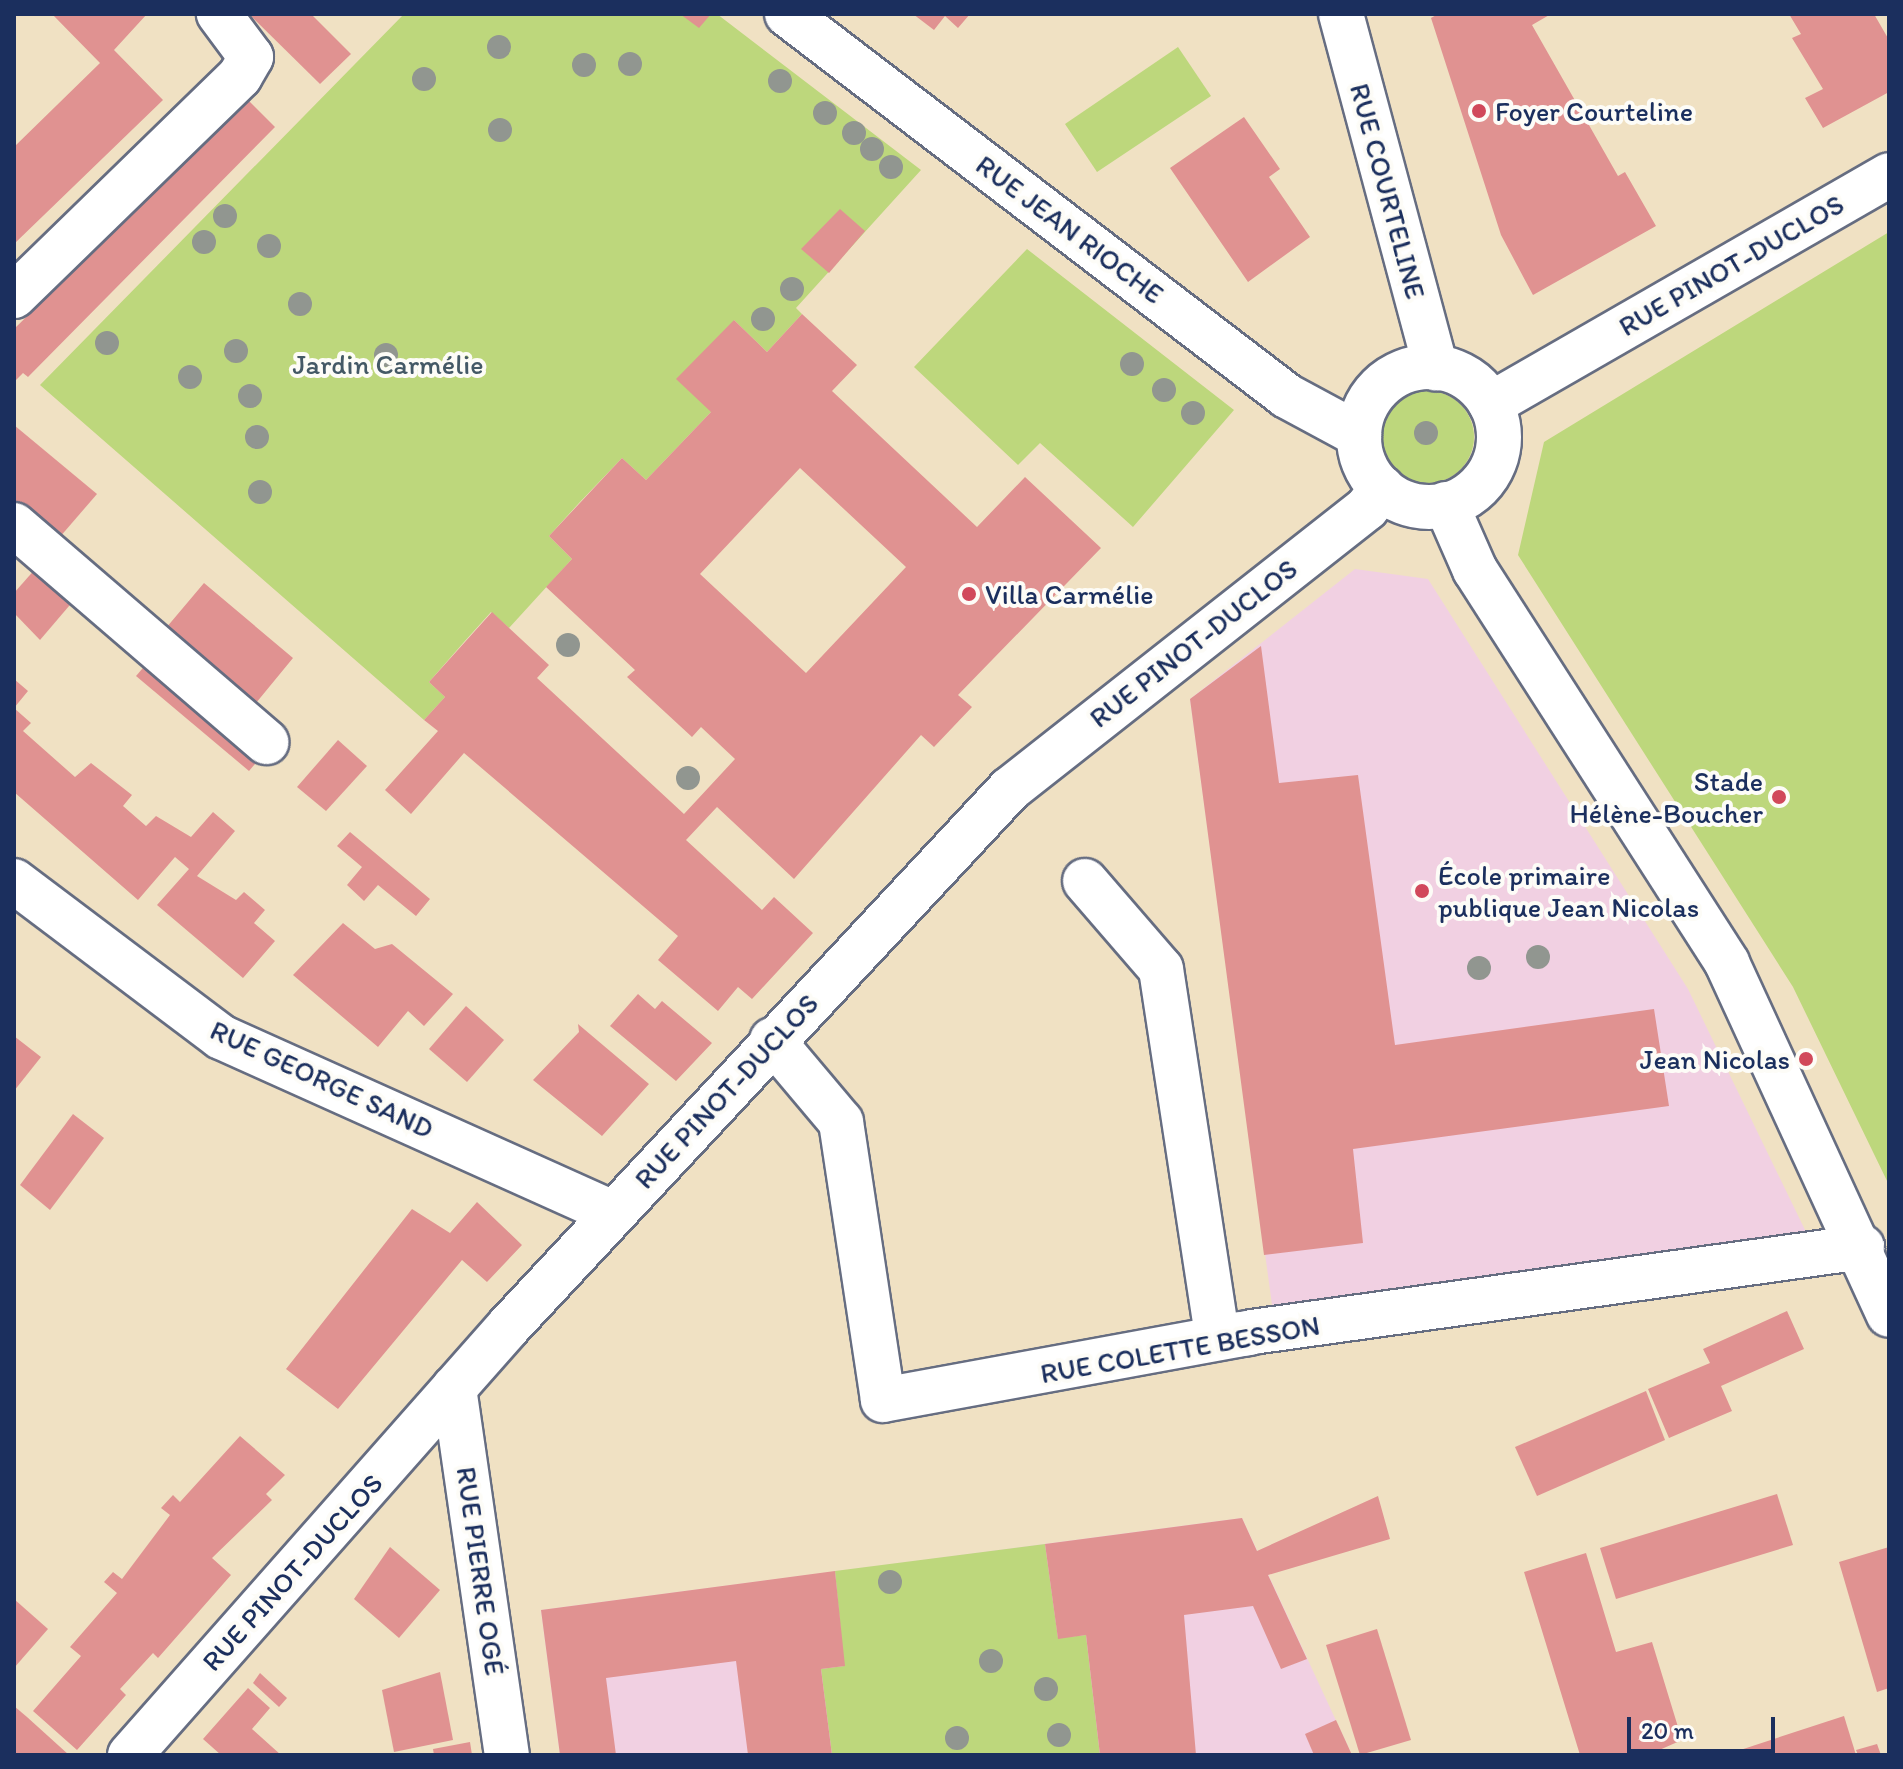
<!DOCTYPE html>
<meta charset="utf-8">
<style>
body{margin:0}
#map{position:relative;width:1903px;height:1769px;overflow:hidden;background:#f0e1c3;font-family:Itim,sans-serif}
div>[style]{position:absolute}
.built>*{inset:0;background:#f1d0e2}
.green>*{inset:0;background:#bdd77c}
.round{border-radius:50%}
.building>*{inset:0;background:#e09291}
.roads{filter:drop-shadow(2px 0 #666d81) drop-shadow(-2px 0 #666d81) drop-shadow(0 2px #666d81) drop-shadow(0 -2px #666d81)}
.minor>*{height:44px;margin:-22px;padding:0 22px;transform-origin:22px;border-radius:22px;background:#fff}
.minor>.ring{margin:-22px;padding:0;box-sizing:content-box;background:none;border:44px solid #fff;border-radius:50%}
.trees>*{width:24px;height:24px;margin:-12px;border-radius:50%;background:#919690}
.dots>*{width:22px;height:22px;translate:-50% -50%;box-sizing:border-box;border:4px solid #fdfcf7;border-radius:50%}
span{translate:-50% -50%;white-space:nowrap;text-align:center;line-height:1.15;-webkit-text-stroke:8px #fdfcf7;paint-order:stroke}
.poi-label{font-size:28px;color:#1b2f5e}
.left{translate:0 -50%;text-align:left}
.right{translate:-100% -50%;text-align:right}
.street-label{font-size:28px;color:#1b2f5e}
.park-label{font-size:28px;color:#445966}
.frame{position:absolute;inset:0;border:16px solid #1b2f5e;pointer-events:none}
.scale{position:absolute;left:1627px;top:1717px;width:148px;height:36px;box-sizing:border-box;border:4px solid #1b2f5e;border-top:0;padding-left:10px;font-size:24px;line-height:28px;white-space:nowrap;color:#1b2f5e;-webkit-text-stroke:6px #fdfcf7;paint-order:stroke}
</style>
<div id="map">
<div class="built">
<i style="clip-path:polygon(1355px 569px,1428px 579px,1688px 989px,1806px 1232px,1272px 1305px,1190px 699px)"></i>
<i style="clip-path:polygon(1242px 1518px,1352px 1755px,560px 1755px,541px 1610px)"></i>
</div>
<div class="green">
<i style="clip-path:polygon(404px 14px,717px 14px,921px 170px,796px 308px,802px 314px,767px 352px,734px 320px,711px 412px,646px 480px,622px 458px,579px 503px,549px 536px,572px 559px,509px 628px,491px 612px,464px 642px,429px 682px,445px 697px,424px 720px,40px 385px)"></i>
<i style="clip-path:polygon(1178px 47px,1211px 96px,1097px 172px,1065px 124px)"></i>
<i style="clip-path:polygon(1889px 232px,1889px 1185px,1793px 987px,1518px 555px,1544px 442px)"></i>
<i style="clip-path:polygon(1027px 249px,1234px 410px,1133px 527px,1040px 443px,1018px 465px,914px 367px)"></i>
<i class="round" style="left:1382px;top:391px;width:92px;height:92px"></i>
<i style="clip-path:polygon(1045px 1544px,1058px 1638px,1086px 1635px,1100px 1755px,832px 1755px,821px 1669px,844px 1666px,835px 1571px)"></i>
</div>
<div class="building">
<i style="clip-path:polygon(52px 14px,147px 14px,114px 50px,163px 100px,14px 244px,14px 147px,100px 63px)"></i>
<i style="clip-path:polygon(249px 14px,311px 14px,351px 54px,320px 84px)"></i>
<i style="clip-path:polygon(680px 14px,711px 14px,699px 28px)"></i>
<i style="clip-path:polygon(913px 14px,970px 14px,958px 28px,945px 16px,934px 30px)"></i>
<i style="clip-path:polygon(1438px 14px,1551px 14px,1532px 25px,1618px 176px,1625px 172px,1656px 226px,1533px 295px,1501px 235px,1431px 18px)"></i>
<i style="clip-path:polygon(1789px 14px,1874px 14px,1889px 40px,1889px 92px,1823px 128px,1805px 98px,1823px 89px,1792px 38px,1801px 34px)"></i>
<i style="clip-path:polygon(248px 100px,275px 127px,28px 377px,23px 373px,14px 382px,14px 329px)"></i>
<i style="clip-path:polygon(1244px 117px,1280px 169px,1269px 177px,1310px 237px,1248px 282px,1170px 168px)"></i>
<i style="clip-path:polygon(840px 209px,865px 231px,829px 273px,801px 249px)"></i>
<i style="clip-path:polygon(evenodd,802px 314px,857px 365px,832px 391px,977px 527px,1025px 477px,1101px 548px,958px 695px,972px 707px,934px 747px,921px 735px,794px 879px,717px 807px,686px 840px,762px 910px,774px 897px,813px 933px,752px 999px,738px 987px,718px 1011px,658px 960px,678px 936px,464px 753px,411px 814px,385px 790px,438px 731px,424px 720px,445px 697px,429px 682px,492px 612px,549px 665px,537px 678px,684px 814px,735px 759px,701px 727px,692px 737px,627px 677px,635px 670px,546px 587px,572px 559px,549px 536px,622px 458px,646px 480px,711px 412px,676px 379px,734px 320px,767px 352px,802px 314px,800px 468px,906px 567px,806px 673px,700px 574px,800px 468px)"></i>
<i style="clip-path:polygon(14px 425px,97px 494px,59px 538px,14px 511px)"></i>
<i style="clip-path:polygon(37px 567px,75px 599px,40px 640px,14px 613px,14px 593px)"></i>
<i style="clip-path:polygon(204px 583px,293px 658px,256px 703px,229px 680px,225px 686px,166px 628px)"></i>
<i style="clip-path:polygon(1261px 646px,1279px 783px,1358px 775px,1395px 1045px,1654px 1009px,1669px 1106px,1353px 1149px,1363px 1243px,1264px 1255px,1190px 699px)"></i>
<i style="clip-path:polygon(149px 661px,261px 757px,249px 771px,136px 676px)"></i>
<i style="clip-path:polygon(14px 679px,28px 691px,14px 708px,31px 723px,23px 731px,75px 777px,91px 763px,132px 795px,123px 806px,146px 826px,156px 816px,191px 837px,213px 812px,235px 831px,197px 876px,236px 900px,244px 892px,265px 910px,254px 923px,275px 941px,243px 978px,157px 905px,189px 869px,175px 857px,138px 900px,14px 792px)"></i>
<i style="clip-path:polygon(338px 740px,367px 766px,326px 811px,297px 787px)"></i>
<i style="clip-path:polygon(350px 832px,430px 899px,416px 916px,378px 885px,364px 901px,347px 885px,362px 867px,337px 846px)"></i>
<i style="clip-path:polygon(343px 923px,375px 949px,392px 944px,453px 994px,424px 1026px,408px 1011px,378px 1047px,293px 975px)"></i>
<i style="clip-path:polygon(638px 994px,655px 1009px,662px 1001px,712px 1043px,676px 1081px,610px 1026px)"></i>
<i style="clip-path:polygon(466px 1006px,504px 1040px,467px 1082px,429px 1049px)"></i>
<i style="clip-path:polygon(578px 1024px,649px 1084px,602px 1136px,533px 1080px,579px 1032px)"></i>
<i style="clip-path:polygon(14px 1036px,41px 1057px,14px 1091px)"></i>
<i style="clip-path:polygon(73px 1114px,104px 1138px,50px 1210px,20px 1185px)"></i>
<i style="clip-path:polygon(477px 1202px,522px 1245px,487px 1282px,462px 1260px,338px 1409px,286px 1369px,412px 1209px,450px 1233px)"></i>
<i style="clip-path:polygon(1787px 1311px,1804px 1349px,1721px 1386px,1732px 1411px,1669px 1438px,1648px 1389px,1710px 1363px,1703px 1349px)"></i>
<i style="clip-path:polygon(1646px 1391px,1665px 1440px,1537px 1496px,1515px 1447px)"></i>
<i style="clip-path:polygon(240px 1436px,285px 1475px,266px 1494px,272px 1500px,212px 1558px,231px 1575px,158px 1658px,153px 1653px,120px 1689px,126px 1695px,77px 1750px,33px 1711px,81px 1656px,70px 1647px,117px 1593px,104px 1582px,113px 1572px,122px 1579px,170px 1515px,161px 1508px,173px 1495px,180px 1502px)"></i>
<i style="clip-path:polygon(1777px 1494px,1793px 1545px,1616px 1599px,1600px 1548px)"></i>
<i style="clip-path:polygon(1378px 1496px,1390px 1539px,1268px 1575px,1307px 1659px,1281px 1669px,1253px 1606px,1184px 1615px,1196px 1755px,1100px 1755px,1086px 1635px,1058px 1639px,1045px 1544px,1242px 1518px,1257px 1551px)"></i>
<i style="clip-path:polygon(390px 1547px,440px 1590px,399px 1638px,354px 1599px)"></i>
<i style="clip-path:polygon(1889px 1547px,1889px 1688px,1877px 1692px,1839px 1562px)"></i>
<i style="clip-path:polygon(1586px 1553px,1616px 1652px,1652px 1642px,1682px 1740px,1648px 1755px,1580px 1755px,1524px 1572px)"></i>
<i style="clip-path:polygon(835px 1571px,845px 1666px,821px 1669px,832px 1755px,748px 1755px,736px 1661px,606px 1678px,616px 1755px,560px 1755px,541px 1610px)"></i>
<i style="clip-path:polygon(14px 1599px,48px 1629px,14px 1668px)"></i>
<i style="clip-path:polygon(1377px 1629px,1411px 1740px,1360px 1755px,1326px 1645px)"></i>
<i style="clip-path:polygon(440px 1672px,453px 1740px,394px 1752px,382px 1690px)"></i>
<i style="clip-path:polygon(260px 1673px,287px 1698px,279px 1707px,253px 1683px)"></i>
<i style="clip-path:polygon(248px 1688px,270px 1708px,252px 1729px,281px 1755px,221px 1755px,203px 1739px)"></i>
<i style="clip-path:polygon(14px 1706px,27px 1717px,69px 1755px,14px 1755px)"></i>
<i style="clip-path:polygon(1844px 1716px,1856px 1755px,1728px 1755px,1728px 1754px)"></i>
<i style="clip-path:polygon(1336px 1720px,1352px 1755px,1314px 1755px,1305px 1734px)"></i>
<i style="clip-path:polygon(470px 1742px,472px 1755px,434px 1755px,433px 1749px)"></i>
<i style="clip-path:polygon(1877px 1744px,1881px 1755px,1858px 1755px,1856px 1750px)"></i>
</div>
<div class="roads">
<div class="minor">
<i style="left:787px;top:14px;width:629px;rotate:37.38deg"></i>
<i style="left:1287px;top:396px;width:82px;rotate:28.4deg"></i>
<i style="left:1341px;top:14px;width:367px;rotate:75deg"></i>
<i style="left:14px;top:296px;width:315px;rotate:-44.2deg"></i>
<i style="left:240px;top:76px;width:22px;rotate:-60deg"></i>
<i style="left:251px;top:57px;width:54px;rotate:-126.7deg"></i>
<i class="ring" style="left:1359px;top:367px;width:96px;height:96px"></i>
<i style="left:1491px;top:404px;width:459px;rotate:-29.9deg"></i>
<i style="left:1446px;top:504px;width:72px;rotate:66.3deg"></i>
<i style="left:1475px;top:570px;width:467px;rotate:57.3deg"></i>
<i style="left:1727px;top:963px;width:387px;rotate:65.3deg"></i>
<i style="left:14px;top:525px;width:333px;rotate:40.7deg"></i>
<i style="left:14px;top:881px;width:259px;rotate:37deg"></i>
<i style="left:221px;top:1037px;width:430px;rotate:24.2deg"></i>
<i style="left:1085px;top:881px;width:116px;rotate:49.2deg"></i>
<i style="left:1161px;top:969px;width:372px;rotate:81.3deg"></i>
<i style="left:1217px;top:1337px;width:32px;rotate:-7deg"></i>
<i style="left:772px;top:1040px;width:107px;rotate:49.9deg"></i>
<i style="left:841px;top:1122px;width:281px;rotate:81.4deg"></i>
<i style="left:883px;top:1400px;width:375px;rotate:-10.4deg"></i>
<i style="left:1252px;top:1332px;width:616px;rotate:-7.93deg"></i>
<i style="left:454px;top:1388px;width:371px;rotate:81.8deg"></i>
<i style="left:130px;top:1755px;width:572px;rotate:-48.54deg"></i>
<i style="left:509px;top:1326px;width:734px;rotate:-46.99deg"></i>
<i style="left:1010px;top:789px;width:454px;rotate:-38.2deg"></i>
<i style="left:1367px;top:508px;width:25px;rotate:-53deg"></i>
</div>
</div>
<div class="trees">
<i style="left:499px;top:47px"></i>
<i style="left:630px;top:64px"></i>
<i style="left:584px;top:65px"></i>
<i style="left:424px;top:79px"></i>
<i style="left:780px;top:81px"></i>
<i style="left:825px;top:113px"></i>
<i style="left:500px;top:130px"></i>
<i style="left:854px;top:133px"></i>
<i style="left:872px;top:149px"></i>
<i style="left:891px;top:167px"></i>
<i style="left:225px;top:216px"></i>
<i style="left:204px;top:242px"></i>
<i style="left:269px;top:246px"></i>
<i style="left:792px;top:289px"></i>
<i style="left:300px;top:304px"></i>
<i style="left:763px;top:319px"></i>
<i style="left:107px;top:343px"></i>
<i style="left:236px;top:351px"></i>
<i style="left:386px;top:355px"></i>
<i style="left:1132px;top:364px"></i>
<i style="left:190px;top:377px"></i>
<i style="left:1164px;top:390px"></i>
<i style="left:250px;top:396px"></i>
<i style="left:1193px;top:413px"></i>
<i style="left:1426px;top:433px"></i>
<i style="left:257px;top:437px"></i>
<i style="left:260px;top:492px"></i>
<i style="left:568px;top:645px"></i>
<i style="left:688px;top:778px"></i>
<i style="left:1538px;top:957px"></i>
<i style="left:1479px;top:968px"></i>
<i style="left:890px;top:1582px"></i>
<i style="left:991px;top:1661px"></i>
<i style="left:1046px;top:1689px"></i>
<i style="left:1059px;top:1735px"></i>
<i style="left:957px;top:1738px"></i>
</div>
<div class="dots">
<i style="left:1479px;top:111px;background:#d1495b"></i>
<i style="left:969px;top:594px;background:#d1495b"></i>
<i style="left:1779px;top:797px;background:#d1495b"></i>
<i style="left:1422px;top:891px;background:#d1495b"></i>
<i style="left:1806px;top:1059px;background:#d1495b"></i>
</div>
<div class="poi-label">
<span class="left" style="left:1495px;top:111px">Foyer Courteline</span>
<span class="left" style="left:985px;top:594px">Villa Carmélie</span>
<span class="right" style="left:1763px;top:797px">Stade<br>Hélène-Boucher</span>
<span class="left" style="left:1438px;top:891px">École primaire<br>publique Jean Nicolas</span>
<span class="right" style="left:1790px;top:1059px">Jean Nicolas</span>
</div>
<div class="street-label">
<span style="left:1388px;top:191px;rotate:75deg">RUE COURTELINE</span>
<span style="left:1070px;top:229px;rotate:37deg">RUE JEAN RIOCHE</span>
<span style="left:1731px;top:265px;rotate:-30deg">RUE PINOT-DUCLOS</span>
<span style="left:1193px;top:643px;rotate:-38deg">RUE PINOT-DUCLOS</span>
<span style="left:322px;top:1079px;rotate:25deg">RUE GEORGE SAND</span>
<span style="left:726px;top:1091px;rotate:-47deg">RUE PINOT-DUCLOS</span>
<span style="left:1180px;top:1349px;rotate:-10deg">RUE COLETTE BESSON</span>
<span style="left:481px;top:1571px;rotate:82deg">RUE PIERRE OGÉ</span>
<span style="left:292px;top:1572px;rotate:-48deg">RUE PINOT-DUCLOS</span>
</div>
<div class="park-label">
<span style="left:388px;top:364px">Jardin Carmélie</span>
</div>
<div class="frame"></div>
<div class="scale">20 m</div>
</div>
